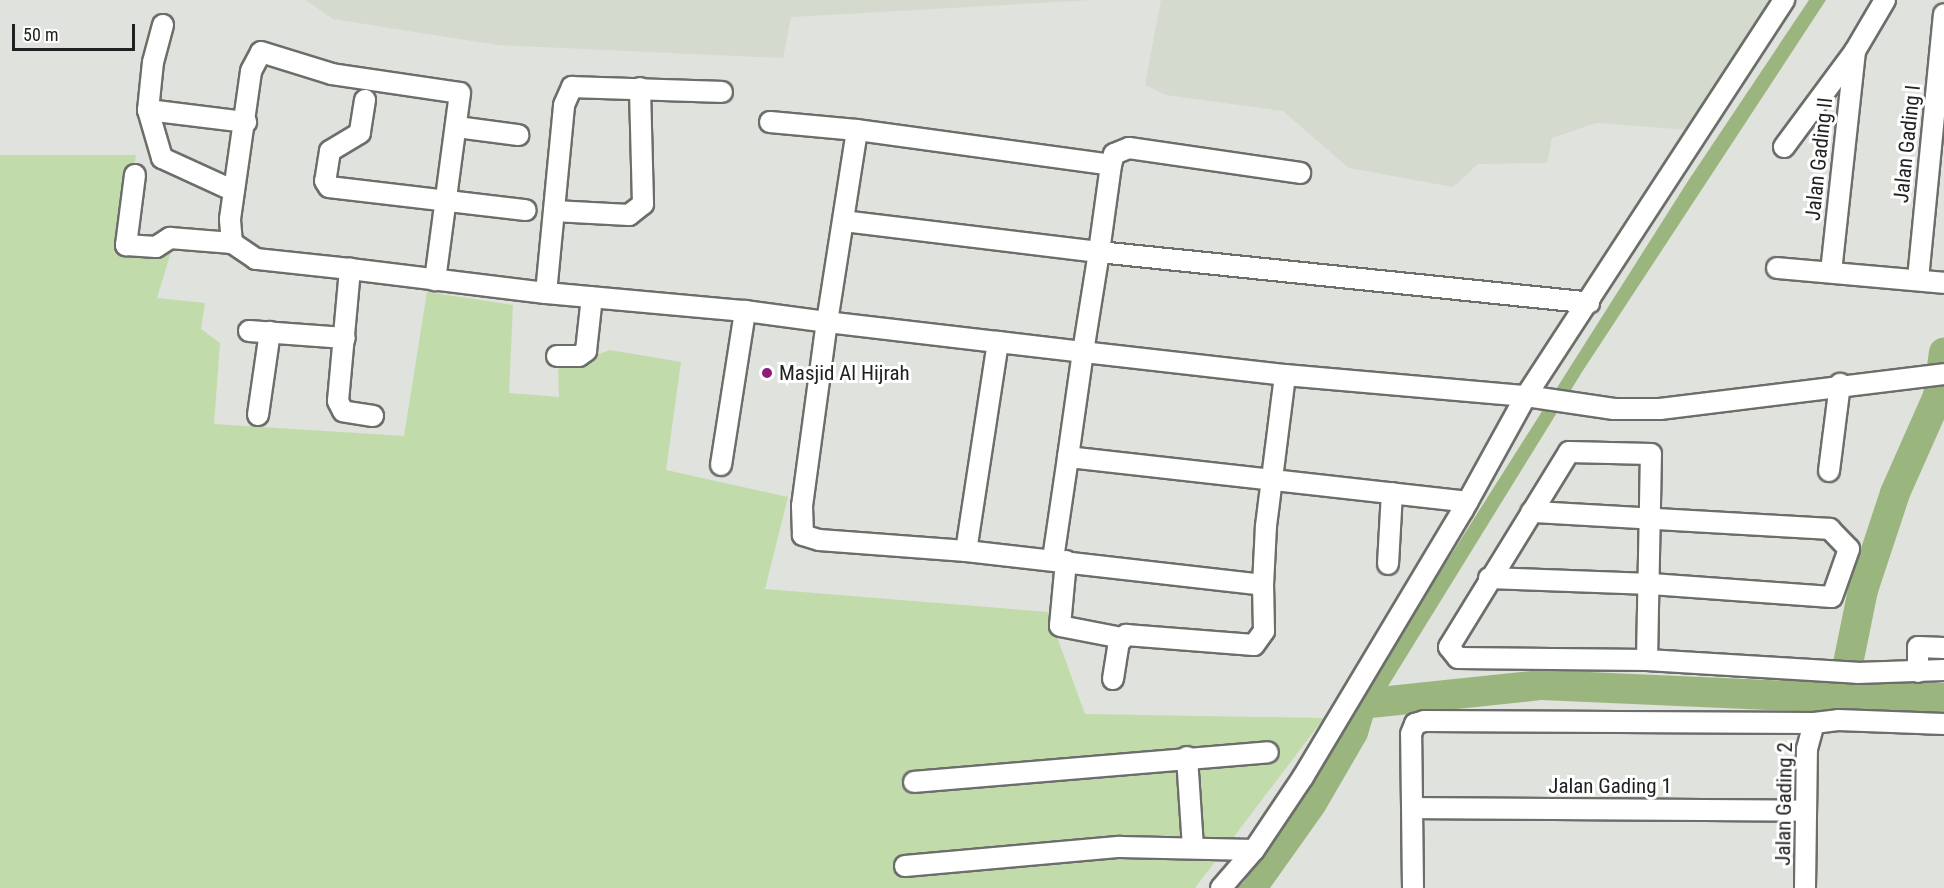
<!DOCTYPE html>
<style>
body{margin:0}
#map{position:relative;width:1944px;height:888px;overflow:hidden;background:#dfe2dd;font-family:"Roboto Condensed",sans-serif}
div>[style]{position:absolute}
.built>*{inset:0;background:#d4dace}
.green>*{inset:0;background:#c2dbaa}
.water>*{inset:0;background:#9ab67e}
.river>*{height:30px;margin:-15px;padding:0 15px;transform-origin:15px;border-radius:15px;background:#9ab67e}
.roads{filter:drop-shadow(2px 0 #6c6e6a) drop-shadow(-2px 0 #6c6e6a) drop-shadow(0 2px #6c6e6a) drop-shadow(0 -2px #6c6e6a)}
.minor>*{height:20px;margin:-10px;padding:0 10px;transform-origin:10px;border-radius:10px;background:#fff}
.dots>*{width:16px;height:16px;translate:-50% -50%;box-sizing:border-box;border:3px solid #fff;border-radius:50%}
span{translate:-50% -50%;white-space:nowrap;text-align:center;line-height:1.15;-webkit-text-stroke:6px #fff;paint-order:stroke}
.street-label{font-size:21px;color:#202120}
.poi-label{font-size:21px;color:#202120}
.left{translate:0 -50%;text-align:left}
.scale{position:absolute;left:12px;top:24px;width:123px;height:27px;box-sizing:border-box;border:3px solid #202120;border-top:0;padding-left:8px;font-size:18px;line-height:21px;white-space:nowrap;color:#202120;-webkit-text-stroke:4px #fff;paint-order:stroke}
</style>
<div id="map">
<div class="built">
<i style="clip-path:polygon(306px 0,1092px 0,791px 17px,783px 58px,498px 45px,333px 19px)"></i>
<i style="clip-path:polygon(1161px 0,1775px 0,1691px 130px,1596px 123px,1552px 138px,1547px 163px,1478px 164px,1453px 187px,1349px 168px,1283px 111px,1166px 95px,1145px 85px)"></i>
</div>
<div class="green">
<i style="clip-path:polygon(0 155px,136px 155px,123px 241px,174px 242px,157px 298px,205px 303px,201px 329px,220px 343px,214px 424px,404px 436px,427px 292px,513px 305px,509px 393px,559px 397px,558px 369px,610px 350px,681px 362px,666px 470px,788px 497px,765px 589px,1048px 612px,1085px 714px,1324px 718px,1195px 888px,0 888px)"></i>
</div>
<div class="water">
<i style="clip-path:polygon(1809px 0,1826px 0,1582px 372px,1377px 704px,1367px 738px,1324px 812px,1270px 888px,1236px 888px,1243px 883px,1688px 181px)"></i>
</div>
<div class="river">
<i style="left:1841px;top:698px;width:110px;rotate:-78.5deg"></i>
<i style="left:1863px;top:590px;width:102px;rotate:-71.7deg"></i>
<i style="left:1895px;top:493px;width:106px;rotate:-66.1deg"></i>
<i style="left:1938px;top:396px;width:44px;rotate:-82.2deg"></i>
<i style="left:1370px;top:703px;width:173px;rotate:-6deg"></i>
<i style="left:1542px;top:685px;width:299px;rotate:2.5deg"></i>
<i style="left:1841px;top:698px;width:103px"></i>
</div>
<div class="roads">
<div class="minor">
<i style="left:163px;top:25px;width:38px;rotate:105deg"></i>
<i style="left:153px;top:62px;width:48px;rotate:95.9deg"></i>
<i style="left:148px;top:110px;width:50px;rotate:73.7deg"></i>
<i style="left:162px;top:158px;width:79px;rotate:24.6deg"></i>
<i style="left:365px;top:100px;width:33px;rotate:99deg"></i>
<i style="left:360px;top:133px;width:35px;rotate:149deg"></i>
<i style="left:330px;top:151px;width:30px;rotate:99deg"></i>
<i style="left:325px;top:181px;width:7px;rotate:56deg"></i>
<i style="left:329px;top:187px;width:198px;rotate:6.7deg"></i>
<i style="left:148px;top:110px;width:99px;rotate:7deg"></i>
<i style="left:770px;top:122px;width:87px;rotate:5.3deg"></i>
<i style="left:457px;top:127px;width:62px;rotate:7.5deg"></i>
<i style="left:1784px;top:147px;width:119px;rotate:-53.5deg"></i>
<i style="left:1855px;top:51px;width:59px;rotate:-59.5deg"></i>
<i style="left:1111px;top:165px;width:11px;rotate:-75deg"></i>
<i style="left:1114px;top:154px;width:16px;rotate:-22deg"></i>
<i style="left:1129px;top:148px;width:173px;rotate:8.3deg"></i>
<i style="left:135px;top:175px;width:71px;rotate:97.3deg"></i>
<i style="left:126px;top:245px;width:30px;rotate:4deg"></i>
<i style="left:156px;top:247px;width:17px;rotate:-33deg"></i>
<i style="left:170px;top:238px;width:62px;rotate:4.6deg"></i>
<i style="left:554px;top:211px;width:75px;rotate:3.1deg"></i>
<i style="left:629px;top:215px;width:18px;rotate:-38deg"></i>
<i style="left:643px;top:204px;width:116px;rotate:-91.5deg"></i>
<i style="left:1777px;top:268px;width:168px;rotate:5.1deg"></i>
<i style="left:350px;top:269px;width:95px;rotate:-173.9deg"></i>
<i style="left:256px;top:259px;width:29px;rotate:-146deg"></i>
<i style="left:232px;top:243px;width:24px;rotate:-95deg"></i>
<i style="left:230px;top:219px;width:149px;rotate:-81.9deg"></i>
<i style="left:251px;top:71px;width:21px;rotate:-62deg"></i>
<i style="left:261px;top:52px;width:74px;rotate:17.2deg"></i>
<i style="left:332px;top:74px;width:129px;rotate:8.4deg"></i>
<i style="left:460px;top:93px;width:189px;rotate:97.6deg"></i>
<i style="left:1831px;top:272px;width:222px;rotate:-83.8deg"></i>
<i style="left:1918px;top:279px;width:266px;rotate:-84.4deg"></i>
<i style="left:546px;top:293px;width:189px;rotate:-84.5deg"></i>
<i style="left:564px;top:105px;width:20px;rotate:-66deg"></i>
<i style="left:572px;top:87px;width:150px;rotate:1.9deg"></i>
<i style="left:249px;top:331px;width:96px;rotate:4.2deg"></i>
<i style="left:557px;top:356px;width:22px"></i>
<i style="left:579px;top:356px;width:9px;rotate:-36deg"></i>
<i style="left:586px;top:351px;width:54px;rotate:-83.7deg"></i>
<i style="left:1285px;top:375px;width:203px;rotate:-173.5deg"></i>
<i style="left:1083px;top:352px;width:101px;rotate:-80.9deg"></i>
<i style="left:1099px;top:252px;width:493px;rotate:5.9deg"></i>
<i style="left:258px;top:415px;width:84px;rotate:-81.8deg"></i>
<i style="left:373px;top:416px;width:30px;rotate:-171deg"></i>
<i style="left:343px;top:411px;width:11px;rotate:-117deg"></i>
<i style="left:338px;top:401px;width:133px;rotate:-84.8deg"></i>
<i style="left:350px;top:269px;width:197px;rotate:7deg"></i>
<i style="left:546px;top:293px;width:200px;rotate:5.2deg"></i>
<i style="left:1068px;top:457px;width:106px;rotate:-81.9deg"></i>
<i style="left:1083px;top:352px;width:86px;rotate:-173.3deg"></i>
<i style="left:998px;top:342px;width:211px;rotate:98.7deg"></i>
<i style="left:966px;top:551px;width:299px;rotate:6.5deg"></i>
<i style="left:1263px;top:585px;width:59px;rotate:-87.1deg"></i>
<i style="left:1266px;top:526px;width:152px;rotate:-82.8deg"></i>
<i style="left:1285px;top:375px;width:242px;rotate:5deg"></i>
<i style="left:1526px;top:396px;width:89px;rotate:8.4deg"></i>
<i style="left:1614px;top:409px;width:46px"></i>
<i style="left:1660px;top:409px;width:286px;rotate:-7deg"></i>
<i style="left:721px;top:465px;width:156px;rotate:-81.1deg"></i>
<i style="left:745px;top:311px;width:83px;rotate:7.6deg"></i>
<i style="left:827px;top:322px;width:194px;rotate:-81.1deg"></i>
<i style="left:857px;top:130px;width:256px;rotate:7.8deg"></i>
<i style="left:1111px;top:165px;width:88px;rotate:97.9deg"></i>
<i style="left:1099px;top:252px;width:257px;rotate:-173.1deg"></i>
<i style="left:1829px;top:471px;width:88px;rotate:-82.8deg"></i>
<i style="left:966px;top:551px;width:147px;rotate:-175.7deg"></i>
<i style="left:819px;top:540px;width:17px;rotate:-163deg"></i>
<i style="left:803px;top:535px;width:29px;rotate:-92deg"></i>
<i style="left:802px;top:506px;width:186px;rotate:-82.3deg"></i>
<i style="left:827px;top:322px;width:172px;rotate:6.7deg"></i>
<i style="left:1053px;top:559px;width:103px;rotate:-81.6deg"></i>
<i style="left:1068px;top:457px;width:402px;rotate:6.4deg"></i>
<i style="left:1066px;top:561px;width:65px;rotate:95.3deg"></i>
<i style="left:1060px;top:626px;width:63px;rotate:11deg"></i>
<i style="left:1388px;top:564px;width:71px;rotate:-86.8deg"></i>
<i style="left:1489px;top:578px;width:162px;rotate:2.1deg"></i>
<i style="left:1651px;top:584px;width:181px;rotate:4.1deg"></i>
<i style="left:1832px;top:597px;width:51px;rotate:-70.5deg"></i>
<i style="left:1849px;top:549px;width:28px;rotate:-134deg"></i>
<i style="left:1830px;top:529px;width:299px;rotate:-176.7deg"></i>
<i style="left:1647px;top:660px;width:206px;rotate:-88.9deg"></i>
<i style="left:1651px;top:454px;width:82px;rotate:-178.6deg"></i>
<i style="left:1569px;top:452px;width:229px;rotate:121.6deg"></i>
<i style="left:1449px;top:647px;width:14px;rotate:51deg"></i>
<i style="left:1458px;top:658px;width:189px;rotate:0.6deg"></i>
<i style="left:1647px;top:660px;width:210px;rotate:3.5deg"></i>
<i style="left:1857px;top:673px;width:87px;rotate:-2deg"></i>
<i style="left:1918px;top:672px;width:25px;rotate:-90deg"></i>
<i style="left:1918px;top:647px;width:26px;rotate:2deg"></i>
<i style="left:1113px;top:679px;width:36px;rotate:-81deg"></i>
<i style="left:1119px;top:643px;width:11px;rotate:-49deg"></i>
<i style="left:1126px;top:635px;width:128px;rotate:4.5deg"></i>
<i style="left:1254px;top:645px;width:17px;rotate:-54deg"></i>
<i style="left:1264px;top:631px;width:46px;rotate:-91.2deg"></i>
<i style="left:1187px;top:757px;width:91px;rotate:86.2deg"></i>
<i style="left:914px;top:782px;width:355px;rotate:-4.8deg"></i>
<i style="left:1413px;top:808px;width:393px;rotate:0.4deg"></i>
<i style="left:905px;top:866px;width:216px;rotate:-5.1deg"></i>
<i style="left:1120px;top:847px;width:134px;rotate:1.3deg"></i>
<i style="left:1221px;top:888px;width:50px;rotate:-49deg"></i>
<i style="left:1254px;top:850px;width:88px;rotate:-56.1deg"></i>
<i style="left:1303px;top:777px;width:311px;rotate:-59.1deg"></i>
<i style="left:1463px;top:510px;width:130px;rotate:-61.1deg"></i>
<i style="left:1526px;top:396px;width:473px;rotate:-56.9deg"></i>
<i style="left:1413px;top:888px;width:154px;rotate:-90.7deg"></i>
<i style="left:1411px;top:734px;width:11px;rotate:-68deg"></i>
<i style="left:1415px;top:724px;width:9px;rotate:-18deg"></i>
<i style="left:1424px;top:721px;width:390px;rotate:0.3deg"></i>
<i style="left:1814px;top:723px;width:24px;rotate:-7deg"></i>
<i style="left:1838px;top:720px;width:106px;rotate:2.2deg"></i>
<i style="left:1805px;top:888px;width:139px;rotate:-89.2deg"></i>
<i style="left:1807px;top:749px;width:27px;rotate:-75deg"></i>
</div>
</div>
<div class="dots">
<i style="left:767px;top:373px;background:#8e1b7c"></i>
</div>
<div class="street-label">
<span style="left:1907px;top:144px;rotate:-84deg">Jalan Gading I</span>
<span style="left:1819px;top:159px;rotate:-84deg">Jalan Gading II</span>
<span style="left:1610px;top:786px">Jalan Gading 1</span>
<span style="left:1784px;top:804px;rotate:-89deg">Jalan Gading 2</span>
</div>
<div class="poi-label">
<span class="left" style="left:779px;top:373px">Masjid Al Hijrah</span>
</div>
<div class="scale">50 m</div>
</div>
